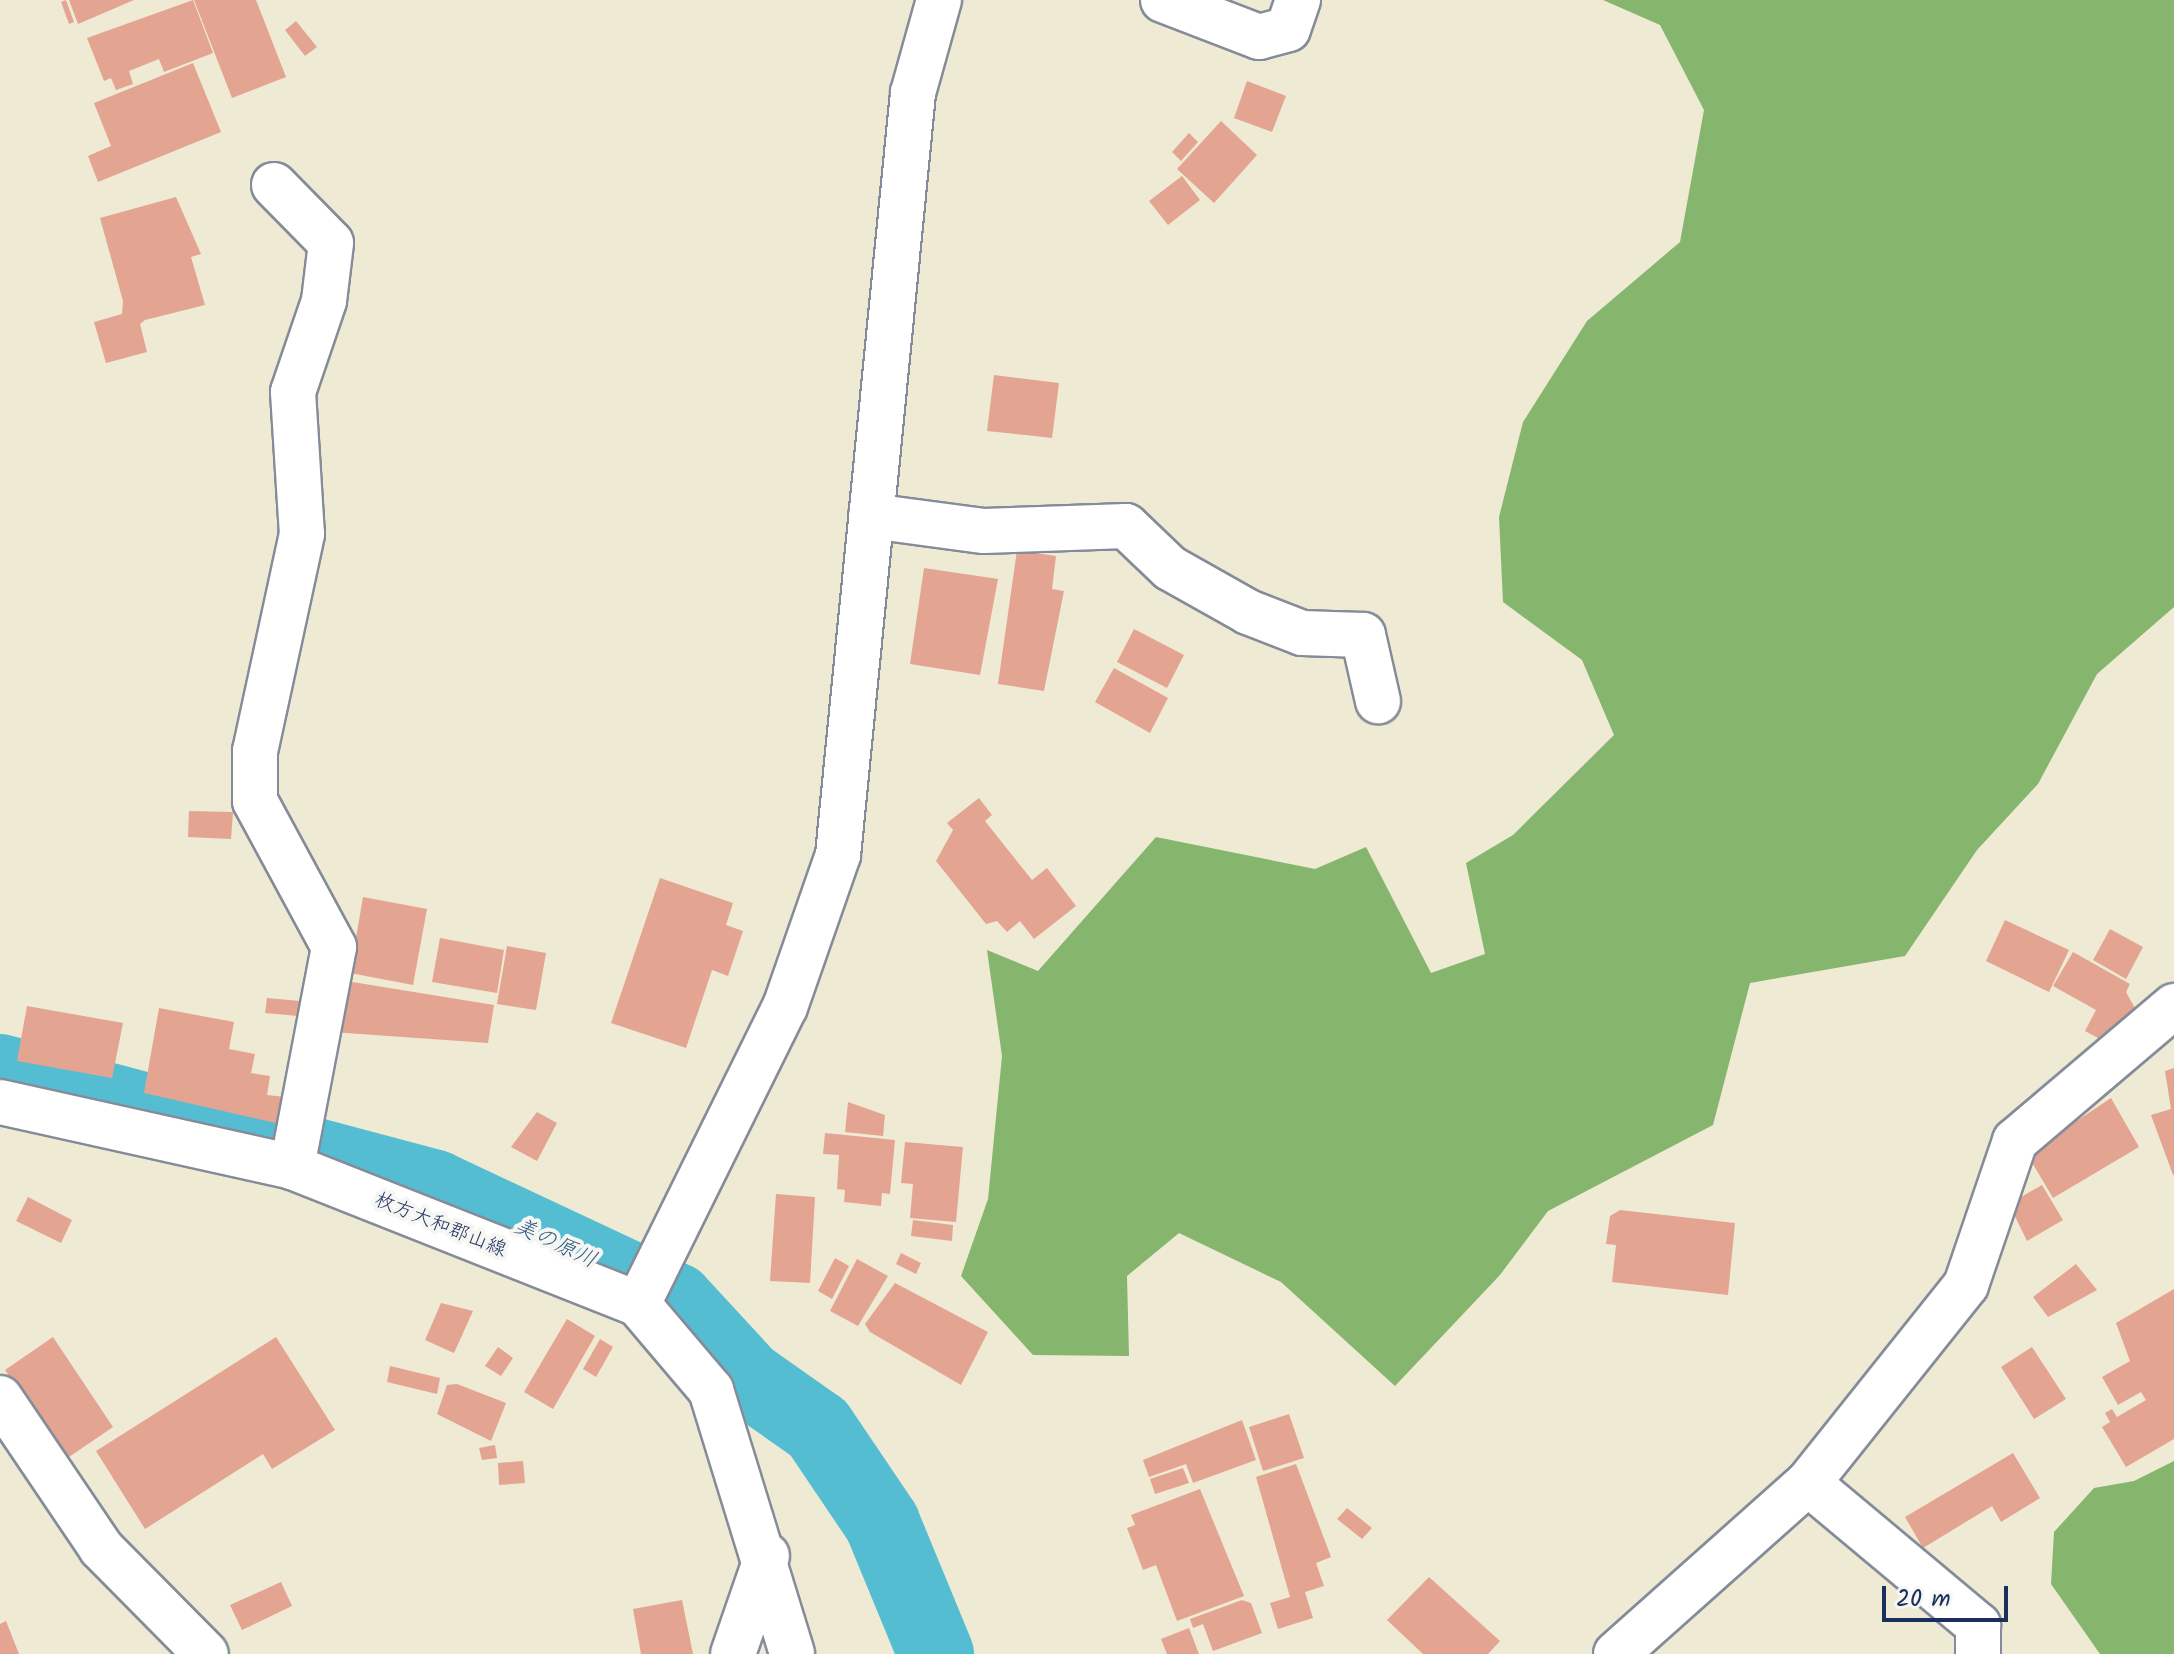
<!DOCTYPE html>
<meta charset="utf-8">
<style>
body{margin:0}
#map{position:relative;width:2174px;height:1654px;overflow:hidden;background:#efead4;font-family:Kalam,"Klee One",sans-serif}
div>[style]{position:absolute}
.forest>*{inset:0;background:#86b56e}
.river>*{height:76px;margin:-38px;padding:0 38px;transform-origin:38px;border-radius:38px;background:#55bdd2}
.building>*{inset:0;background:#e4a492}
.roads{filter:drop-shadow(2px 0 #858c99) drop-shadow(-2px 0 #858c99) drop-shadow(0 2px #858c99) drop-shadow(0 -2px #858c99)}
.minor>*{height:44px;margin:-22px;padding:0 22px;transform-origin:22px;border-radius:22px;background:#fff}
.major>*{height:44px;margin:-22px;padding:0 22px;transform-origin:22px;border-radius:22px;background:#fff}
span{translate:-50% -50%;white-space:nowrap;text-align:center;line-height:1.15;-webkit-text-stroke:8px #f6f6f2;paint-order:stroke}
.street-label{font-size:20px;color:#1b2f5e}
.water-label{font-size:22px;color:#2c5a81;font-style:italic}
.scale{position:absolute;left:1882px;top:1586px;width:126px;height:36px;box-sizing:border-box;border:4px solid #1b2f5e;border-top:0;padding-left:10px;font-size:24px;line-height:28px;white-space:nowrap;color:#1b2f5e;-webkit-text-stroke:6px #f6f6f2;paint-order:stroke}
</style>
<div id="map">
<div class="forest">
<i style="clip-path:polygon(1603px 0,2174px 0,2174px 607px,2097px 674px,2038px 784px,1977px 850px,1905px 956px,1750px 983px,1713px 1125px,1548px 1211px,1500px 1275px,1395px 1386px,1281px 1282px,1179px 1233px,1127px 1276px,1129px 1356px,1033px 1355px,961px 1276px,988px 1199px,1002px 1056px,987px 950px,1038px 971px,1156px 837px,1315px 869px,1366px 847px,1431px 973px,1485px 954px,1466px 863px,1513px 835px,1614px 735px,1582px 660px,1503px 602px,1499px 517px,1523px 422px,1587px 321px,1680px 242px,1704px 110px,1660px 25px)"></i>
<i style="clip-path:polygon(2174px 1461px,2174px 1654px,2100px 1654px,2051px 1584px,2054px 1532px,2094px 1488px,2134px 1481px)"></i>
</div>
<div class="river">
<i style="left:0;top:1072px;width:450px;rotate:14.9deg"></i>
<i style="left:435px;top:1188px;width:266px;rotate:25.1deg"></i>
<i style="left:676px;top:1301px;width:106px;rotate:47.3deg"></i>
<i style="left:748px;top:1379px;width:85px;rotate:35deg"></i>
<i style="left:818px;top:1428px;width:115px;rotate:56deg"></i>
<i style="left:882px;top:1523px;width:142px;rotate:67.6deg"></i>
</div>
<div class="building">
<i style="clip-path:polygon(66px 0,74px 22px,69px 24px,61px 2px)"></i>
<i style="clip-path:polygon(69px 0,134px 0,78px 24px)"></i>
<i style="clip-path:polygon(193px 0,213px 53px,164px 72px,159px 59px,129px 71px,133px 84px,116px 90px,111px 78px,104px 81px,87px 38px)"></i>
<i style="clip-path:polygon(194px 0,256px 0,286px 77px,232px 98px)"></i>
<i style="clip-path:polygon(296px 21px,317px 47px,305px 56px,285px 30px)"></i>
<i style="clip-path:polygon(193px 63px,221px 132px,98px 182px,88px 156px,111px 146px,94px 103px)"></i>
<i style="clip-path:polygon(1247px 81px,1286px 96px,1272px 132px,1234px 118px)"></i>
<i style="clip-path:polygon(1221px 121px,1257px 155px,1214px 203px,1177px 169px)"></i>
<i style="clip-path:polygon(1189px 133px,1198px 142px,1181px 161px,1172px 152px)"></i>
<i style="clip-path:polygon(1182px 176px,1200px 200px,1168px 225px,1149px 201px)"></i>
<i style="clip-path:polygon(176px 197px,201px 254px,191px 257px,205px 305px,145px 320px,140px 324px,147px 352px,106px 363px,94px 322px,122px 314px,123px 301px,100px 218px)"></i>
<i style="clip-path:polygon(994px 375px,1059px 383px,1052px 438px,987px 431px)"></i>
<i style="clip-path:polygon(1017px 550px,1056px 556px,1052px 589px,1064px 591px,1044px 691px,998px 684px)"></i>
<i style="clip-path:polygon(924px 568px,998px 579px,980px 675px,910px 664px)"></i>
<i style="clip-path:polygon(1134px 629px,1184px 655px,1167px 688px,1117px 662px)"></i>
<i style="clip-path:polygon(1114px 668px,1168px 698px,1150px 733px,1095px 702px)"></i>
<i style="clip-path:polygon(979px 798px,992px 815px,985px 821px,1032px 880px,1047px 868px,1076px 906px,1034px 939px,1020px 921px,1007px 932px,997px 921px,986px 924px,936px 861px,953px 830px,947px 823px)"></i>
<i style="clip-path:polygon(189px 811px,233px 812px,231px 839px,188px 837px)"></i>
<i style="clip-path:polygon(660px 878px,733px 903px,726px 925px,743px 931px,728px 976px,712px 970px,686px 1048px,611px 1023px)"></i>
<i style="clip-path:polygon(363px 897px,427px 909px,413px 985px,350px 973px)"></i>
<i style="clip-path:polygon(2005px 920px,2069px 950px,2049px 992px,1986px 961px)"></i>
<i style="clip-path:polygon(2110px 929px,2143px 947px,2126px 979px,2093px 960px)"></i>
<i style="clip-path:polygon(440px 938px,504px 950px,497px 993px,432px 982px)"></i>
<i style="clip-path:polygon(507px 946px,546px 953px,536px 1010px,497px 1004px)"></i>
<i style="clip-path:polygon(2073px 952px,2130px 984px,2126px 992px,2136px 1010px,2109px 1044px,2085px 1031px,2096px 1010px,2053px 986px)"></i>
<i style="clip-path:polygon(340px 980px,494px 1005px,488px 1043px,332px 1032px)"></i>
<i style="clip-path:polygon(267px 998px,300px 1001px,298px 1016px,265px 1013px)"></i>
<i style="clip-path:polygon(27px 1006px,123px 1023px,112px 1078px,17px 1061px)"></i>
<i style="clip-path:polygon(159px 1008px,234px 1022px,229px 1049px,255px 1054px,251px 1073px,270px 1076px,267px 1095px,285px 1097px,280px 1124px,144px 1093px)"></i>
<i style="clip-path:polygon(2174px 1068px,2174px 1175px,2173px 1175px,2151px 1115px,2171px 1109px,2165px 1071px)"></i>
<i style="clip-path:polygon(2111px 1098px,2139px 1147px,2053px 1198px,2027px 1154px)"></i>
<i style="clip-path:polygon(848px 1102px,885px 1115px,883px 1136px,845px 1132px)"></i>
<i style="clip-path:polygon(537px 1112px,557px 1123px,537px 1161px,511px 1147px)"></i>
<i style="clip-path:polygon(825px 1133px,895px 1140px,890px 1194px,882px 1193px,881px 1206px,844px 1202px,845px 1190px,837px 1189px,839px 1155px,823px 1154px)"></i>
<i style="clip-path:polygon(905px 1142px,963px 1147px,956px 1222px,910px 1218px,913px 1184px,901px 1183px)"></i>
<i style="clip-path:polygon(2042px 1185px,2063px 1220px,2027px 1241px,2009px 1204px)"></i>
<i style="clip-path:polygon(776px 1194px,815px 1197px,810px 1283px,770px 1281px)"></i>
<i style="clip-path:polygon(28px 1197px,72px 1220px,61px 1243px,16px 1221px)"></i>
<i style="clip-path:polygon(1620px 1210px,1735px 1223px,1728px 1295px,1612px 1282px,1616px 1245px,1606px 1244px,1610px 1216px)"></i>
<i style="clip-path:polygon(913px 1220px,953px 1225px,952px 1241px,911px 1236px)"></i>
<i style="clip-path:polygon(901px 1253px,921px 1263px,916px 1274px,896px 1264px)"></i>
<i style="clip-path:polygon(835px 1258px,849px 1266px,832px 1299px,818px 1291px)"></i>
<i style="clip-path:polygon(857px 1259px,888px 1276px,858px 1326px,830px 1311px)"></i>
<i style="clip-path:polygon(2076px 1264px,2097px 1290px,2048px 1317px,2033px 1297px)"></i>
<i style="clip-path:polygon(895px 1283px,988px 1332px,961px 1385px,870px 1332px,865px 1324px)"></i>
<i style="clip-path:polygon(2174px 1289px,2174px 1439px,2126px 1467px,2102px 1427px,2110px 1422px,2105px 1413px,2112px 1409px,2117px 1417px,2146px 1400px,2141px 1392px,2118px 1405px,2102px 1377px,2130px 1361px,2116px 1323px)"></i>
<i style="clip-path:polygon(441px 1303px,473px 1311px,454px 1353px,425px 1340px)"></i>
<i style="clip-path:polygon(567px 1319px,595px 1336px,553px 1409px,524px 1392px)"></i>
<i style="clip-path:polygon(53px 1337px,113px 1427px,66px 1459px,5px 1370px)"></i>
<i style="clip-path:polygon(276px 1337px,335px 1430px,272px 1469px,263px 1454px,145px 1529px,96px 1451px)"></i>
<i style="clip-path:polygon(600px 1339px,613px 1347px,596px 1377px,583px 1369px)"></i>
<i style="clip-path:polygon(498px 1347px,513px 1358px,501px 1376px,485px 1366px)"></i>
<i style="clip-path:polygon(2032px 1347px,2066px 1399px,2034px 1419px,2001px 1367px)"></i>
<i style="clip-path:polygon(390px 1366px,440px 1378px,437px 1394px,387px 1382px)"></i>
<i style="clip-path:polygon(457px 1384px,506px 1403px,491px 1441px,437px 1414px,447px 1385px)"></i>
<i style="clip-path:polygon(1289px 1414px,1304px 1458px,1263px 1471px,1249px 1427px)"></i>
<i style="clip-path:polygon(1242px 1420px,1256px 1460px,1193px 1483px,1186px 1464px,1149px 1477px,1143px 1460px)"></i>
<i style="clip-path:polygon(495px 1445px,497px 1458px,482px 1460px,479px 1448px)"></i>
<i style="clip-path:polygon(2013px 1453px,2040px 1498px,2001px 1522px,1992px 1506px,1923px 1548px,1905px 1517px)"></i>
<i style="clip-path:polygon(523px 1461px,525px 1483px,499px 1485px,498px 1463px)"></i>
<i style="clip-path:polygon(1296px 1464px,1331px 1557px,1316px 1563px,1324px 1586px,1305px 1592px,1313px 1618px,1278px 1629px,1270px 1603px,1290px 1597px,1256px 1477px)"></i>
<i style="clip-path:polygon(1183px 1468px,1189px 1483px,1155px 1494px,1150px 1479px)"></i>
<i style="clip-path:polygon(1200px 1489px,1244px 1596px,1177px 1621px,1156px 1565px,1143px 1570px,1127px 1528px,1135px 1525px,1131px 1515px)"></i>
<i style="clip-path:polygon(1347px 1508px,1372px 1528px,1362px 1539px,1337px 1519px)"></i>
<i style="clip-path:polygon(1429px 1577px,1500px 1641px,1488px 1654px,1423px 1654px,1387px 1620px)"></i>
<i style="clip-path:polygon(281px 1582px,292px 1606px,242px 1630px,230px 1605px)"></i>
<i style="clip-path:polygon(682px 1600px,693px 1654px,641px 1654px,633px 1609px)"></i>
<i style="clip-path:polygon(1242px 1600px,1251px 1603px,1262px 1633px,1213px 1651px,1203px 1624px,1193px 1628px,1190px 1619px)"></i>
<i style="clip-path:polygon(6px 1621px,19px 1654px,0 1654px,0 1624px)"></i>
<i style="clip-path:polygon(1189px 1628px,1199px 1654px,1167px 1654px,1161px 1639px)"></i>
</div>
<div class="roads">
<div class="minor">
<i style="left:1163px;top:0;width:103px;rotate:21.1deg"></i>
<i style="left:1259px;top:37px;width:30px;rotate:-15deg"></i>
<i style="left:1288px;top:29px;width:31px;rotate:-71deg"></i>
<i style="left:274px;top:185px;width:81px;rotate:45.5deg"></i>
<i style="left:331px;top:243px;width:58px;rotate:96.9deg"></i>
<i style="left:324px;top:301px;width:96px;rotate:108.8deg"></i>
<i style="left:293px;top:392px;width:142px;rotate:86.4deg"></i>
<i style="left:302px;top:534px;width:222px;rotate:102.2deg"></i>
<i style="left:255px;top:751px;width:50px;rotate:90deg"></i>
<i style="left:255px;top:801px;width:166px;rotate:61.6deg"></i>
<i style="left:334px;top:947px;width:224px;rotate:100.8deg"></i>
<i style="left:871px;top:516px;width:114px;rotate:7.6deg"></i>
<i style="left:984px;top:531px;width:142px;rotate:-2deg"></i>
<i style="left:1126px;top:526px;width:61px;rotate:43.7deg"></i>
<i style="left:1170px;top:568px;width:90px;rotate:29.4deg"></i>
<i style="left:1248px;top:612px;width:58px;rotate:21.3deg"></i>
<i style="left:1302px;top:633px;width:61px;rotate:1.9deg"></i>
<i style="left:1363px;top:635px;width:68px;rotate:77.2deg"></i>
<i style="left:638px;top:1304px;width:331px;rotate:-63.7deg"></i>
<i style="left:785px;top:1007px;width:161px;rotate:-70.8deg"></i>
<i style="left:838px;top:855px;width:766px;rotate:-84.38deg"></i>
<i style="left:913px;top:93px;width:97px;rotate:-74.4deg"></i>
<i style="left:0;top:1398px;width:181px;rotate:56deg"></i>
<i style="left:101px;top:1548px;width:149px;rotate:45.3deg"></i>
<i style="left:1808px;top:1483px;width:222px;rotate:39.9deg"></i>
<i style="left:1978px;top:1625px;width:29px;rotate:90deg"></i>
<i style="left:733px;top:1654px;width:104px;rotate:-70.9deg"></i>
<i style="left:1616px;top:1654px;width:257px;rotate:-41.7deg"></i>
<i style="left:1808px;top:1483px;width:253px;rotate:-51.4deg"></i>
<i style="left:1966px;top:1285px;width:152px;rotate:-71.2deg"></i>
<i style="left:2015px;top:1141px;width:209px;rotate:-40.3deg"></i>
</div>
<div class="major">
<i style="left:0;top:1102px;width:299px;rotate:12.5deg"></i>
<i style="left:292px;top:1167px;width:372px;rotate:21.6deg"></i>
<i style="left:638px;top:1304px;width:113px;rotate:49.7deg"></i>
<i style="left:711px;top:1390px;width:276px;rotate:72.9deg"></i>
</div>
</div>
<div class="street-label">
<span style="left:440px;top:1226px;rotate:22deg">枚方大和郡山線</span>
</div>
<div class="water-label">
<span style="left:555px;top:1244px;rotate:25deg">美の原川</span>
</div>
<div class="scale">20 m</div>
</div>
